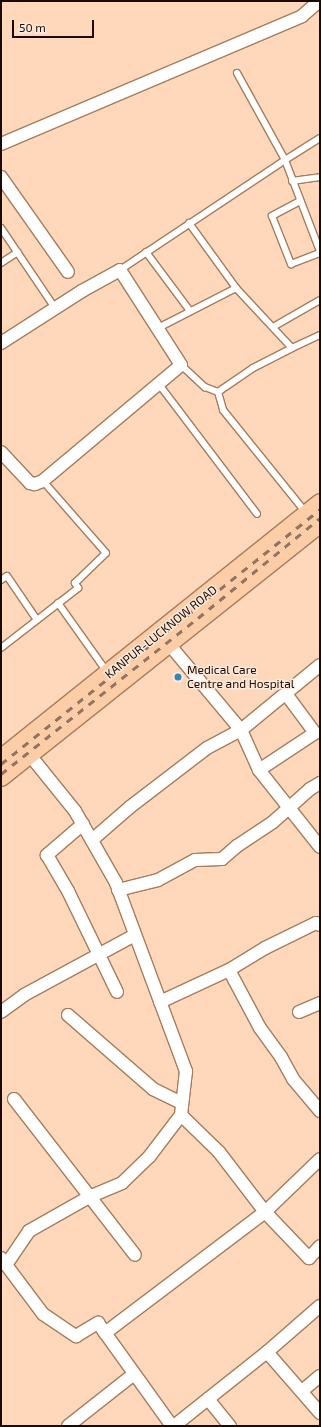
<!DOCTYPE html>
<style>
body{margin:0}
#map{position:relative;width:321px;height:1427px;overflow:hidden;background:#ffd8bc;font-family:"Exo 2",sans-serif}
div>[style]{position:absolute}
.roads{filter:drop-shadow(1px 0 #a77c5c) drop-shadow(-1px 0 #a77c5c) drop-shadow(0 1px #a77c5c) drop-shadow(0 -1px #a77c5c)}
.service>*{height:6px;margin:-3px;padding:0 3px;transform-origin:3px;border-radius:3px;background:#fff}
.minor>*{height:12px;margin:-6px;padding:0 6px;transform-origin:6px;border-radius:6px;background:#fff}
.primary>*{height:18px;margin:-9px;padding:0 9px;transform-origin:9px;border-radius:9px;background:#fdcda7}
.rail>*{height:3px;margin-top:-1.5px;transform-origin:0;background:repeating-linear-gradient(90deg,#907461 0 7px,transparent 0 14px)}
.dots>*{width:11px;height:11px;translate:-50% -50%;box-sizing:border-box;border:2px solid #fdeadc;border-radius:50%}
span{translate:-50% -50%;white-space:nowrap;text-align:center;line-height:1.15;-webkit-text-stroke:3px #fdeadc;paint-order:stroke}
.street-label{font-size:12px;color:#1a0a01}
.poi-label{font-size:12px;color:#1a0a01}
.left{translate:0 -50%;text-align:left}
.frame{position:absolute;inset:0;border:2px solid #1a0a01;pointer-events:none}
.scale{position:absolute;left:12px;top:20px;width:82px;height:18px;box-sizing:border-box;border:2px solid #1a0a01;border-top:0;padding-left:5px;font-size:12px;line-height:14px;white-space:nowrap;color:#1a0a01;-webkit-text-stroke:3px #fdeadc;paint-order:stroke}
</style>
<div id="map">
<div class="roads">
<div class="service">
<i style="left:237px;top:73px;width:99px;rotate:61.1deg"></i>
<i style="left:285px;top:160px;width:97px;rotate:69deg"></i>
<i style="left:292px;top:181px;width:28px;rotate:-8deg"></i>
<i style="left:300px;top:201px;width:32px;rotate:152deg"></i>
<i style="left:272px;top:216px;width:52px;rotate:68.4deg"></i>
<i style="left:291px;top:264px;width:31px;rotate:-21deg"></i>
<i style="left:189px;top:223px;width:80px;rotate:54.1deg"></i>
<i style="left:236px;top:288px;width:82px;rotate:47deg"></i>
<i style="left:292px;top:348px;width:31px;rotate:-25deg"></i>
<i style="left:1px;top:228px;width:97px;rotate:56deg"></i>
<i style="left:146px;top:252px;width:74px;rotate:53.3deg"></i>
<i style="left:1px;top:263px;width:20px;rotate:-33deg"></i>
<i style="left:120px;top:270px;width:198px;rotate:-33.7deg"></i>
<i style="left:285px;top:160px;width:41px;rotate:-32.2deg"></i>
<i style="left:273px;top:327px;width:54px;rotate:-29.9deg"></i>
<i style="left:158px;top:328px;width:88px;rotate:-27.1deg"></i>
<i style="left:181px;top:365px;width:33px;rotate:43deg"></i>
<i style="left:205px;top:387px;width:14px;rotate:21deg"></i>
<i style="left:218px;top:392px;width:42px;rotate:-34.4deg"></i>
<i style="left:253px;top:368px;width:44px;rotate:-27.1deg"></i>
<i style="left:158px;top:383px;width:164px;rotate:52.9deg"></i>
<i style="left:218px;top:392px;width:19px;rotate:74deg"></i>
<i style="left:223px;top:410px;width:132px;rotate:51.1deg"></i>
<i style="left:1px;top:580px;width:7px;rotate:-34deg"></i>
<i style="left:7px;top:576px;width:53px;rotate:55.7deg"></i>
<i style="left:58px;top:603px;width:85px;rotate:54.6deg"></i>
<i style="left:1px;top:648px;width:98px;rotate:-37.9deg"></i>
<i style="left:78px;top:588px;width:6px;rotate:-121deg"></i>
<i style="left:75px;top:583px;width:43px;rotate:-44.1deg"></i>
<i style="left:106px;top:553px;width:96px;rotate:-131.2deg"></i>
</div>
<div class="minor">
<i style="left:1px;top:144px;width:327px;rotate:-23deg"></i>
<i style="left:302px;top:16px;width:20px;rotate:-41deg"></i>
<i style="left:1px;top:177px;width:116px;rotate:54.8deg"></i>
<i style="left:1px;top:343px;width:96px;rotate:-32.7deg"></i>
<i style="left:82px;top:291px;width:43px;rotate:-28.9deg"></i>
<i style="left:120px;top:270px;width:113px;rotate:57.3deg"></i>
<i style="left:181px;top:365px;width:180px;rotate:140deg"></i>
<i style="left:43px;top:481px;width:9px;rotate:159deg"></i>
<i style="left:35px;top:484px;width:5px;rotate:-169deg"></i>
<i style="left:30px;top:483px;width:42px;rotate:-133.1deg"></i>
<i style="left:168px;top:643px;width:114px;rotate:50deg"></i>
<i style="left:241px;top:730px;width:44px;rotate:65.8deg"></i>
<i style="left:259px;top:770px;width:98px;rotate:51.6deg"></i>
<i style="left:29px;top:754px;width:73px;rotate:51.1deg"></i>
<i style="left:75px;top:811px;width:83px;rotate:60.3deg"></i>
<i style="left:116px;top:883px;width:201px;rotate:69.6deg"></i>
<i style="left:186px;top:1071px;width:44px;rotate:96.5deg"></i>
<i style="left:181px;top:1115px;width:53px;rotate:44.2deg"></i>
<i style="left:219px;top:1152px;width:76px;rotate:52.5deg"></i>
<i style="left:265px;top:1212px;width:64px;rotate:46.3deg"></i>
<i style="left:309px;top:1258px;width:16px;rotate:-47deg"></i>
<i style="left:259px;top:770px;width:67px;rotate:-33.5deg"></i>
<i style="left:315px;top:733px;width:49px;rotate:-126.6deg"></i>
<i style="left:83px;top:824px;width:48px;rotate:139.3deg"></i>
<i style="left:47px;top:855px;width:42px;rotate:59.7deg"></i>
<i style="left:68px;top:891px;width:112px;rotate:64.1deg"></i>
<i style="left:92px;top:840px;width:50px;rotate:-41deg"></i>
<i style="left:130px;top:807px;width:97px;rotate:-37.5deg"></i>
<i style="left:207px;top:748px;width:38px;rotate:-28deg"></i>
<i style="left:241px;top:730px;width:102px;rotate:-39.4deg"></i>
<i style="left:118px;top:890px;width:41px;rotate:-14deg"></i>
<i style="left:158px;top:880px;width:42px;rotate:-28.4deg"></i>
<i style="left:195px;top:860px;width:27px;rotate:-2deg"></i>
<i style="left:222px;top:859px;width:20px;rotate:-41deg"></i>
<i style="left:237px;top:846px;width:43px;rotate:-33.7deg"></i>
<i style="left:273px;top:822px;width:50px;rotate:-41.7deg"></i>
<i style="left:310px;top:789px;width:12px;rotate:-31deg"></i>
<i style="left:229px;top:970px;width:66px;rotate:61.9deg"></i>
<i style="left:260px;top:1028px;width:36px;rotate:54deg"></i>
<i style="left:281px;top:1057px;width:25px;rotate:61deg"></i>
<i style="left:293px;top:1079px;width:42px;rotate:49.8deg"></i>
<i style="left:160px;top:1002px;width:76px;rotate:-24.9deg"></i>
<i style="left:229px;top:970px;width:42px;rotate:-31.4deg"></i>
<i style="left:265px;top:948px;width:57px;rotate:-26.1deg"></i>
<i style="left:316px;top:923px;width:4px;rotate:27deg"></i>
<i style="left:1px;top:1012px;width:29px;rotate:-36deg"></i>
<i style="left:24px;top:995px;width:126px;rotate:-28.4deg"></i>
<i style="left:299px;top:1012px;width:23px;rotate:-23deg"></i>
<i style="left:68px;top:1015px;width:113px;rotate:41deg"></i>
<i style="left:153px;top:1089px;width:32px;rotate:26deg"></i>
<i style="left:14px;top:1099px;width:197px;rotate:52.2deg"></i>
<i style="left:1px;top:1258px;width:70px;rotate:53.1deg"></i>
<i style="left:43px;top:1314px;width:40px;rotate:34deg"></i>
<i style="left:76px;top:1336px;width:26px;rotate:-31deg"></i>
<i style="left:98px;top:1323px;width:127px;rotate:54.3deg"></i>
<i style="left:6px;top:1265px;width:41px;rotate:-55.9deg"></i>
<i style="left:29px;top:1231px;width:69px;rotate:-29.5deg"></i>
<i style="left:89px;top:1197px;width:36px;rotate:-23deg"></i>
<i style="left:122px;top:1183px;width:37px;rotate:-44deg"></i>
<i style="left:149px;top:1157px;width:53px;rotate:-52.7deg"></i>
<i style="left:105px;top:1333px;width:201px;rotate:-37.1deg"></i>
<i style="left:265px;top:1212px;width:76px;rotate:-43.9deg"></i>
<i style="left:267px;top:1352px;width:81px;rotate:49deg"></i>
<i style="left:302px;top:1391px;width:23px;rotate:-40deg"></i>
<i style="left:208px;top:1399px;width:35px;rotate:51deg"></i>
<i style="left:68px;top:1426px;width:84px;rotate:-38.2deg"></i>
<i style="left:174px;top:1426px;width:119px;rotate:-38.5deg"></i>
<i style="left:267px;top:1352px;width:70px;rotate:-41deg"></i>
</div>
<div class="primary">
<i style="left:1px;top:759px;width:409px;rotate:-38.7deg"></i>
<i style="left:1px;top:777px;width:408px;rotate:-38.5deg"></i>
</div>
</div>
<div class="rail">
<i style="left:1px;top:764px;width:408px;rotate:-38.6deg"></i>
<i style="left:1px;top:774px;width:251px;rotate:-38.4deg"></i>
<i style="left:198px;top:618px;width:158px;rotate:-39.3deg"></i>
</div>
<div class="dots">
<i style="left:178px;top:677px;background:#3386b6"></i>
</div>
<div class="street-label">
<span style="left:161px;top:632px;rotate:-39deg">KANPUR-LUCKNOW ROAD</span>
</div>
<div class="poi-label">
<span class="left" style="left:187px;top:677px">Medical Care<br>Centre and Hospital</span>
</div>
<div class="frame"></div>
<div class="scale">50 m</div>
</div>
